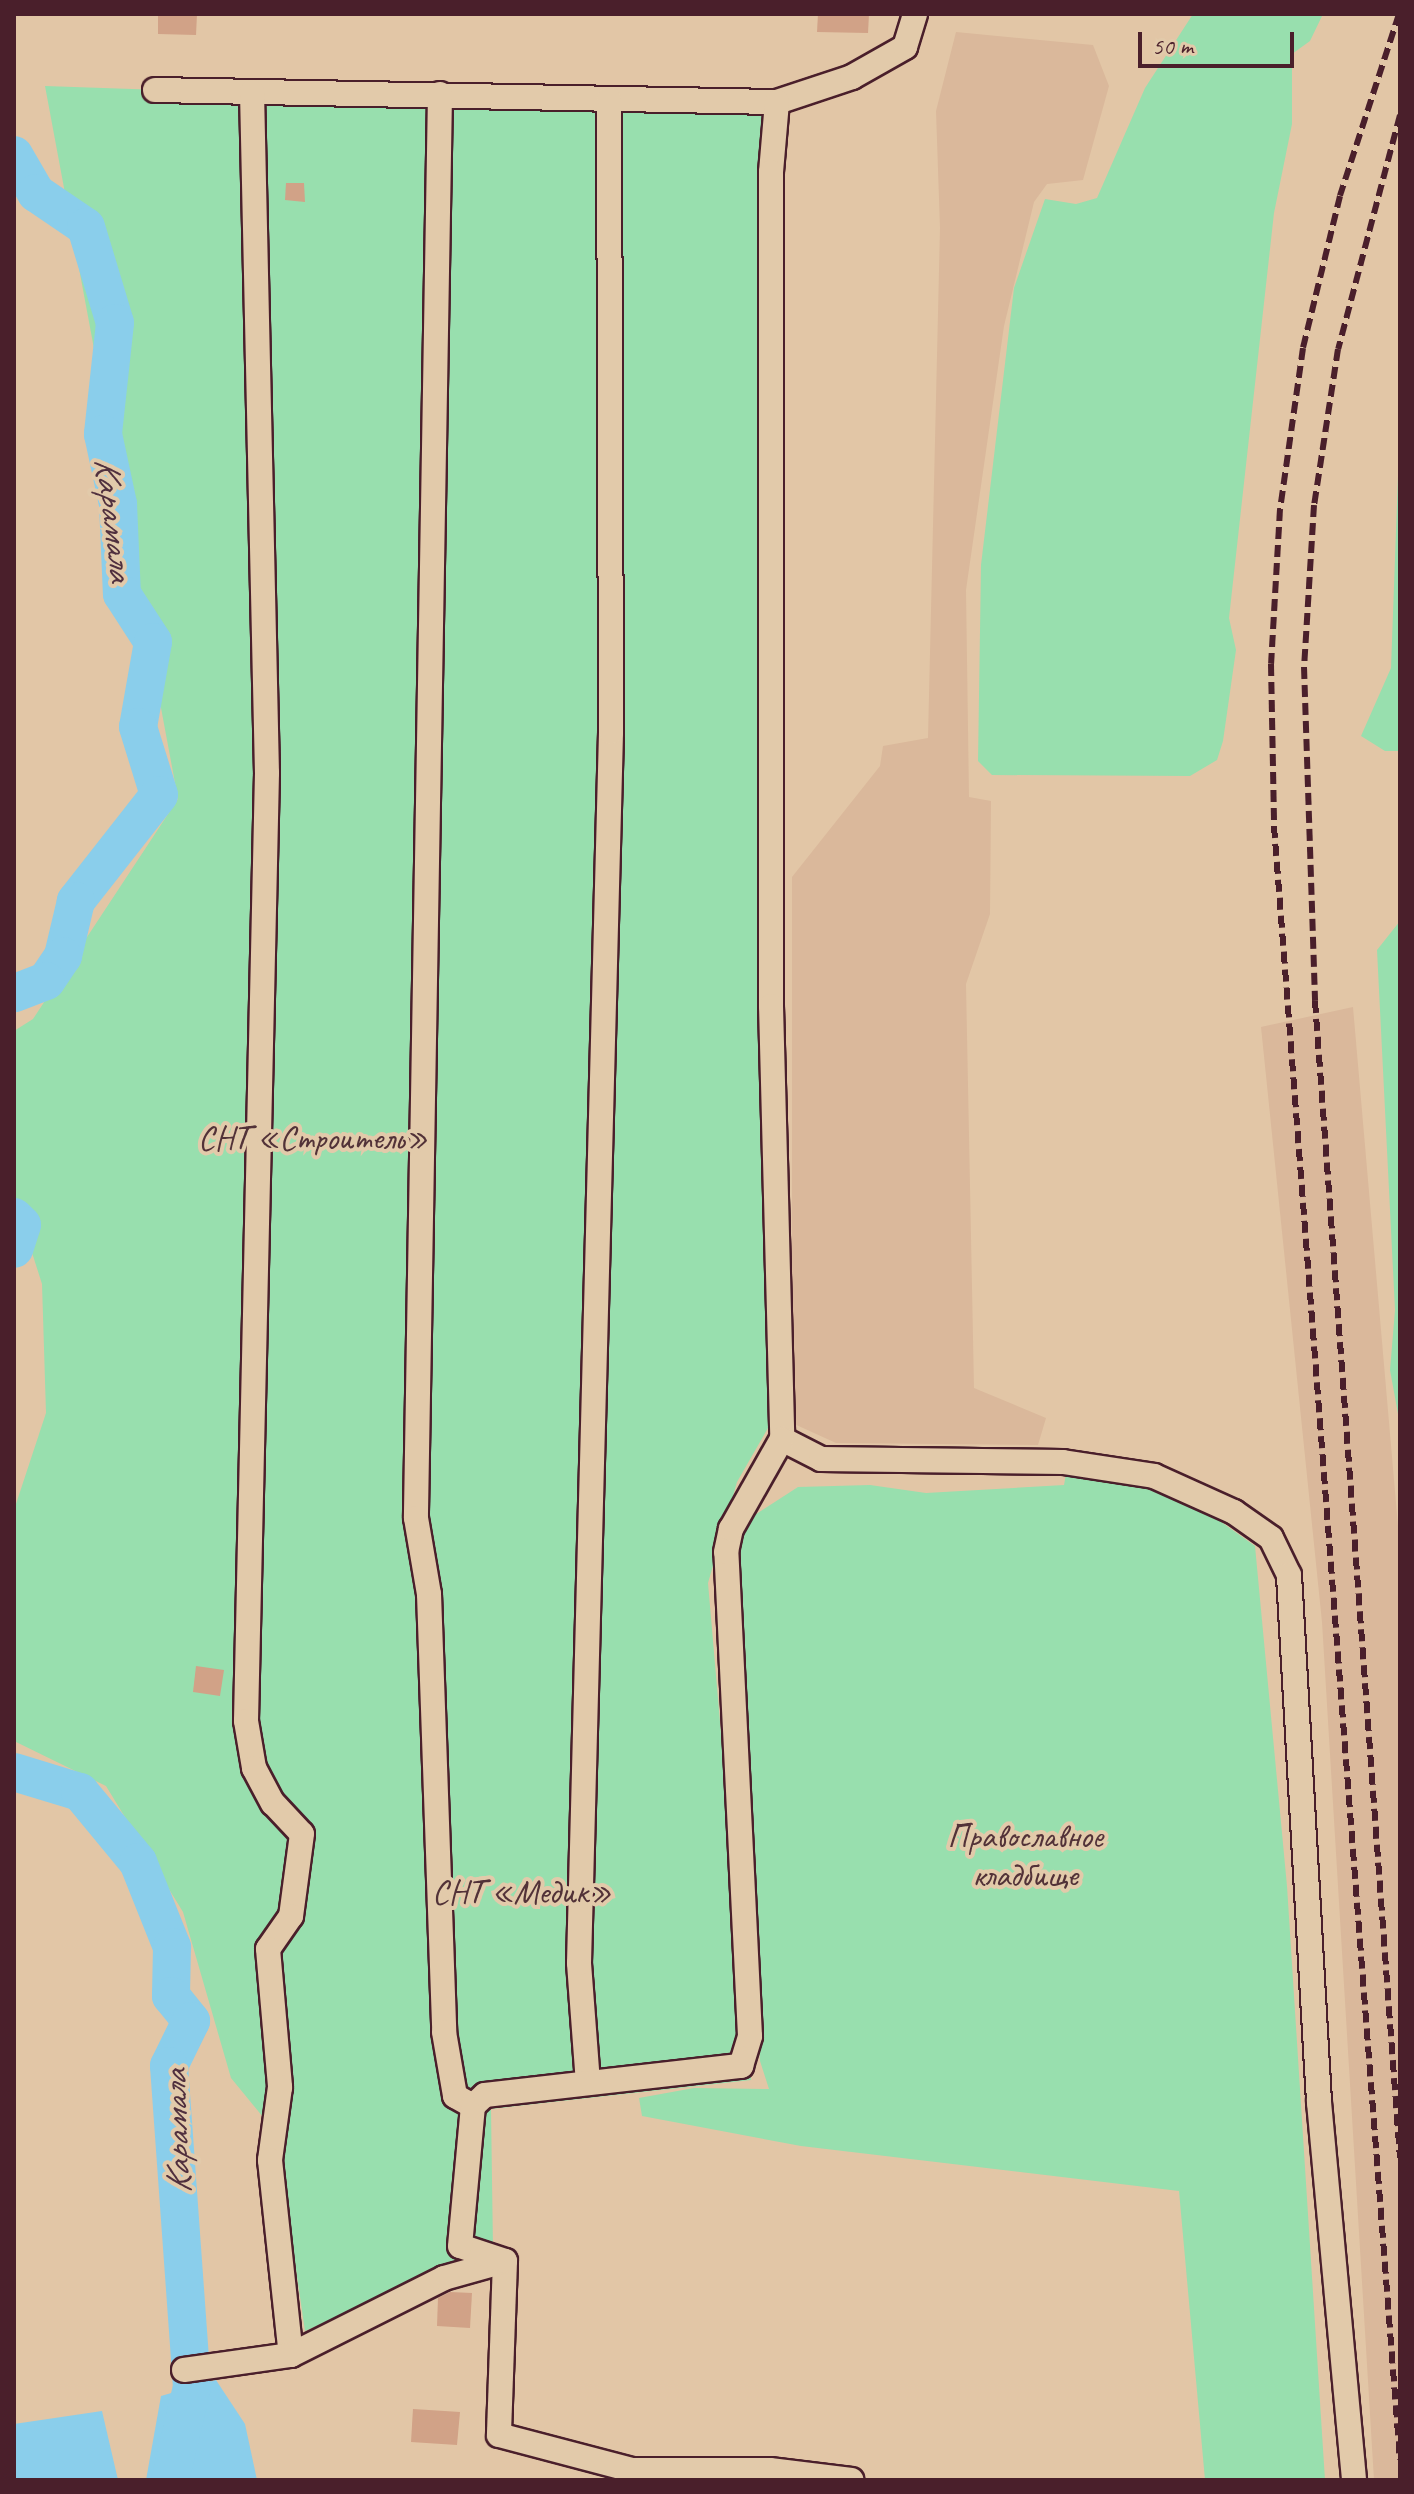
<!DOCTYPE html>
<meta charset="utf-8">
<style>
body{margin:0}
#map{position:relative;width:1414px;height:2494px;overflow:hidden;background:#e2c6a6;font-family:Caveat,sans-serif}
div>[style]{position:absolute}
.built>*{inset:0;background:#dab89b}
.green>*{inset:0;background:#98dfae}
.water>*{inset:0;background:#8aceeb}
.river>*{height:38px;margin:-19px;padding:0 19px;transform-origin:19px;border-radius:19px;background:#8aceeb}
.building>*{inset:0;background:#d1a287}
.roads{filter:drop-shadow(2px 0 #4a1f2b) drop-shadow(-2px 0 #4a1f2b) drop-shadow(0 2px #4a1f2b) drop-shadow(0 -2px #4a1f2b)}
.minor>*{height:24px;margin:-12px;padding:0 12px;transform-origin:12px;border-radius:12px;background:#e2caaa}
.rail>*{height:6px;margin-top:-3px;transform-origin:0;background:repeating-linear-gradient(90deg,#4a1f2b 0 12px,transparent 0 18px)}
span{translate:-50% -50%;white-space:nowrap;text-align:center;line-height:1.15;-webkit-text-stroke:8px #e2caaa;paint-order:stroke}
.park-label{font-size:34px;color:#523238}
.water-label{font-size:36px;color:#50303e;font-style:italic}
.frame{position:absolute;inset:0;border:16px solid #4a1f2b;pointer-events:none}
.scale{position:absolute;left:1138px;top:32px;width:156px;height:36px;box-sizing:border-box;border:4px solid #4a1f2b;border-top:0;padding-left:10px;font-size:24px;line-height:28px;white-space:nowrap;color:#4a1f2b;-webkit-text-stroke:6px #e2caaa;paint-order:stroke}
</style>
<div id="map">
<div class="built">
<i style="clip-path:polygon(956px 32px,1093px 45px,1109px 86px,1083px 180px,1047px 184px,1034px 202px,1004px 326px,966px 590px,969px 797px,991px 801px,990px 914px,966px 984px,974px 1388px,1046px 1418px,1038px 1445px,836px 1443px,792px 1423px,792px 877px,880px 766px,883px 746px,928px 738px,940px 228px,936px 111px)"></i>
<i style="clip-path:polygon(1353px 1007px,1400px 1549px,1400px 2480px,1374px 2480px,1322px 1622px,1261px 1027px)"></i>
</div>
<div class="green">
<i style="clip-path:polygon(1193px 14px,1323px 14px,1310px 41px,1292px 54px,1292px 124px,1274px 213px,1229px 618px,1236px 650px,1223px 741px,1217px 760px,1190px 776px,992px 775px,978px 761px,981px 565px,1014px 288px,1045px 199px,1076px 204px,1097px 198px,1145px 88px)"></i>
<i style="clip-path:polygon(45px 86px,764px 111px,768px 1428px,737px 1482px,708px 1583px,751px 2080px,491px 2109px,493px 2249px,305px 2331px,276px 2133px,231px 2078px,183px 1912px,106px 1786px,14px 1741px,14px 1510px,46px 1413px,42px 1284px,14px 1196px,14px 1031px,33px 1019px,178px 799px)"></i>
<i style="clip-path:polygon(1400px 421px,1400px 751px,1385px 751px,1361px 736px,1391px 668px)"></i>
<i style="clip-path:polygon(1400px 921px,1400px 1425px,1390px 1370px,1395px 1310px,1377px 950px)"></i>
<i style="clip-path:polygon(1066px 1474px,1130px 1482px,1203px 1509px,1255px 1546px,1287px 1886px,1325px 2480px,1205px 2480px,1179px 2191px,801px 2146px,642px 2116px,639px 2098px,694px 2088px,769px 2089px,760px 2061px,739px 1525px,798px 1487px,870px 1485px,926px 1493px,1064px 1485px)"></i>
</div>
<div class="water">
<i style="clip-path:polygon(216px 2380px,245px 2424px,257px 2480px,146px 2480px,161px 2396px)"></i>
<i style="clip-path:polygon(102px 2411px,118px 2480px,14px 2480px,14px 2424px)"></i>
</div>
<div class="river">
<i style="left:14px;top:155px;width:44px;rotate:59.9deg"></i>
<i style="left:36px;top:193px;width:60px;rotate:34.2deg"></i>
<i style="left:86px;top:227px;width:100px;rotate:73.2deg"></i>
<i style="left:115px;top:323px;width:112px;rotate:96.2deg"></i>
<i style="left:103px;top:434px;width:72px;rotate:77.9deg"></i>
<i style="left:118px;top:504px;width:90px;rotate:87.5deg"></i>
<i style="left:122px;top:594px;width:57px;rotate:57.1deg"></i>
<i style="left:153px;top:642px;width:86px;rotate:100deg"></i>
<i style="left:138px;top:727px;width:71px;rotate:72.8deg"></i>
<i style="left:159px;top:795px;width:135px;rotate:128.1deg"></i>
<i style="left:76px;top:901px;width:57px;rotate:103.3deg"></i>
<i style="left:63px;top:956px;width:30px;rotate:124deg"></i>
<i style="left:46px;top:981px;width:34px;rotate:159deg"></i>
<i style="left:14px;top:1217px;width:11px;rotate:45deg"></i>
<i style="left:22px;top:1225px;width:25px;rotate:108deg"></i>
<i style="left:14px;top:1772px;width:69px;rotate:16.9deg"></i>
<i style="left:80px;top:1792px;width:91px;rotate:50.4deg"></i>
<i style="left:138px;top:1862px;width:92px;rotate:68.2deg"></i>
<i style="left:172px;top:1947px;width:49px;rotate:91.2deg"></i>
<i style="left:171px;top:1996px;width:32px;rotate:51deg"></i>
<i style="left:191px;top:2021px;width:50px;rotate:116.1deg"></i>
<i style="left:169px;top:2066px;width:322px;rotate:85.9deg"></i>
<i style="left:192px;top:2387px;width:96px;rotate:103.3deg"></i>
</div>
<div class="building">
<i style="clip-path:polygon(158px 14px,197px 14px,196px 35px,158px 34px)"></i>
<i style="clip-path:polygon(818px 14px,869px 14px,868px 33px,817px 32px)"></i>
<i style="clip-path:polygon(286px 183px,304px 183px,305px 202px,285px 200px)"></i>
<i style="clip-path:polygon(196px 1666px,224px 1670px,220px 1696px,193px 1692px)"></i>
<i style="clip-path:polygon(450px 2292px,472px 2293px,470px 2328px,437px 2326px,438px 2298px)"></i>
<i style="clip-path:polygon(413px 2409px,460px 2412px,457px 2445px,411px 2442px)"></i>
</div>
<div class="roads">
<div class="minor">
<i style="left:155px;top:90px;width:622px;rotate:1.11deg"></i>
<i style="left:777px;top:102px;width:79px;rotate:-18.4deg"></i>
<i style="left:852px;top:77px;width:61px;rotate:-29.5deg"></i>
<i style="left:905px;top:47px;width:34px;rotate:-73deg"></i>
<i style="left:252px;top:92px;width:681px;rotate:88.74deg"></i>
<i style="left:267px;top:773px;width:948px;rotate:91.27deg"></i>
<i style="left:246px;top:1721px;width:48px;rotate:80.3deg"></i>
<i style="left:254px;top:1768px;width:40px;rotate:62deg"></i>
<i style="left:273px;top:1803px;width:42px;rotate:46.9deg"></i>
<i style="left:302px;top:1834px;width:83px;rotate:97.6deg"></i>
<i style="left:291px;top:1916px;width:40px;rotate:124.9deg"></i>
<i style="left:268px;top:1949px;width:139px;rotate:85deg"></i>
<i style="left:280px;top:2087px;width:74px;rotate:97.8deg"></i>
<i style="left:270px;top:2160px;width:196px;rotate:83.9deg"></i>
<i style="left:440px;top:94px;width:1424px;rotate:90.97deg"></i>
<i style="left:416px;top:1518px;width:77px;rotate:80.3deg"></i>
<i style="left:429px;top:1594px;width:438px;rotate:88deg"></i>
<i style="left:444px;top:2032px;width:65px;rotate:80.2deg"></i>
<i style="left:455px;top:2096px;width:21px;rotate:29deg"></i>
<i style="left:777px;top:102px;width:70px;rotate:94.9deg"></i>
<i style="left:771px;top:172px;width:834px;rotate:90deg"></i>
<i style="left:771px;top:1006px;width:433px;rotate:88.5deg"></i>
<i style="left:782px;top:1439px;width:44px;rotate:27.1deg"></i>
<i style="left:821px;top:1459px;width:242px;rotate:0.7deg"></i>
<i style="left:1063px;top:1462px;width:92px;rotate:8.7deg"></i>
<i style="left:1154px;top:1476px;width:88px;rotate:24.2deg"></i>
<i style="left:1234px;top:1512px;width:45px;rotate:35.1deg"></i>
<i style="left:1271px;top:1538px;width:41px;rotate:64.1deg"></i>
<i style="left:1289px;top:1575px;width:528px;rotate:86.74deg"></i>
<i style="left:1319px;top:2102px;width:380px;rotate:84.7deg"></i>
<i style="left:588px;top:2083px;width:120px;rotate:-94.3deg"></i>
<i style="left:579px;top:1963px;width:1231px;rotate:-88.51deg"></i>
<i style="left:611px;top:732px;width:633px;rotate:-90.18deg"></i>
<i style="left:505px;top:2261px;width:174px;rotate:92deg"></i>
<i style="left:499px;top:2435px;width:138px;rotate:14.7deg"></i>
<i style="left:632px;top:2470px;width:10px;rotate:84deg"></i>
<i style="left:184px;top:2370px;width:108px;rotate:-8deg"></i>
<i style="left:291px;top:2355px;width:171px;rotate:-26.7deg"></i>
<i style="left:444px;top:2278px;width:63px;rotate:-15.6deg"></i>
<i style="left:505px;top:2261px;width:47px;rotate:-161.6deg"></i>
<i style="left:460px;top:2246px;width:141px;rotate:-84.7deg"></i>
<i style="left:473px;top:2106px;width:16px;rotate:-43deg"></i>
<i style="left:485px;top:2095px;width:258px;rotate:-6.5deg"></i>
<i style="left:741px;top:2066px;width:31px;rotate:-73deg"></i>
<i style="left:750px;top:2036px;width:485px;rotate:-92.8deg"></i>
<i style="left:726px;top:1552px;width:24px;rotate:-78deg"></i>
<i style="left:731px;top:1529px;width:103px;rotate:-60.5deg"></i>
<i style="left:632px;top:2470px;width:138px"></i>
<i style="left:770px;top:2470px;width:82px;rotate:7deg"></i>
</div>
</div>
<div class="rail">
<i style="left:1399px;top:14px;width:191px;rotate:108deg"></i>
<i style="left:1340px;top:196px;width:156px;rotate:103.7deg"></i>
<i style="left:1303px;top:348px;width:163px;rotate:98.1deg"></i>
<i style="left:1280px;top:509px;width:155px;rotate:93.3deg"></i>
<i style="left:1271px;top:664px;width:162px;rotate:88.9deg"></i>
<i style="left:1274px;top:826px;width:1639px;rotate:85.59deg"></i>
<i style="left:1400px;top:115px;width:242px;rotate:104.8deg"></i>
<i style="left:1338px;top:349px;width:158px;rotate:98.7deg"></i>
<i style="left:1314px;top:505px;width:162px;rotate:93.5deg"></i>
<i style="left:1304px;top:667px;width:334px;rotate:88.1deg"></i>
<i style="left:1315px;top:1001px;width:1160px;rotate:85.8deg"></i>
</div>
<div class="park-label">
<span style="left:313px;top:1138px">СНТ «Строитель»</span>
<span style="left:1025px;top:1855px">Православное<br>кладбище</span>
<span style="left:522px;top:1892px">СНТ «Медик»</span>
</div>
<div class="water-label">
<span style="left:114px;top:519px;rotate:83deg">Карамала</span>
<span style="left:177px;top:2132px;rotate:-92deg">Карамала</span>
</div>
<div class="frame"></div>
<div class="scale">50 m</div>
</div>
